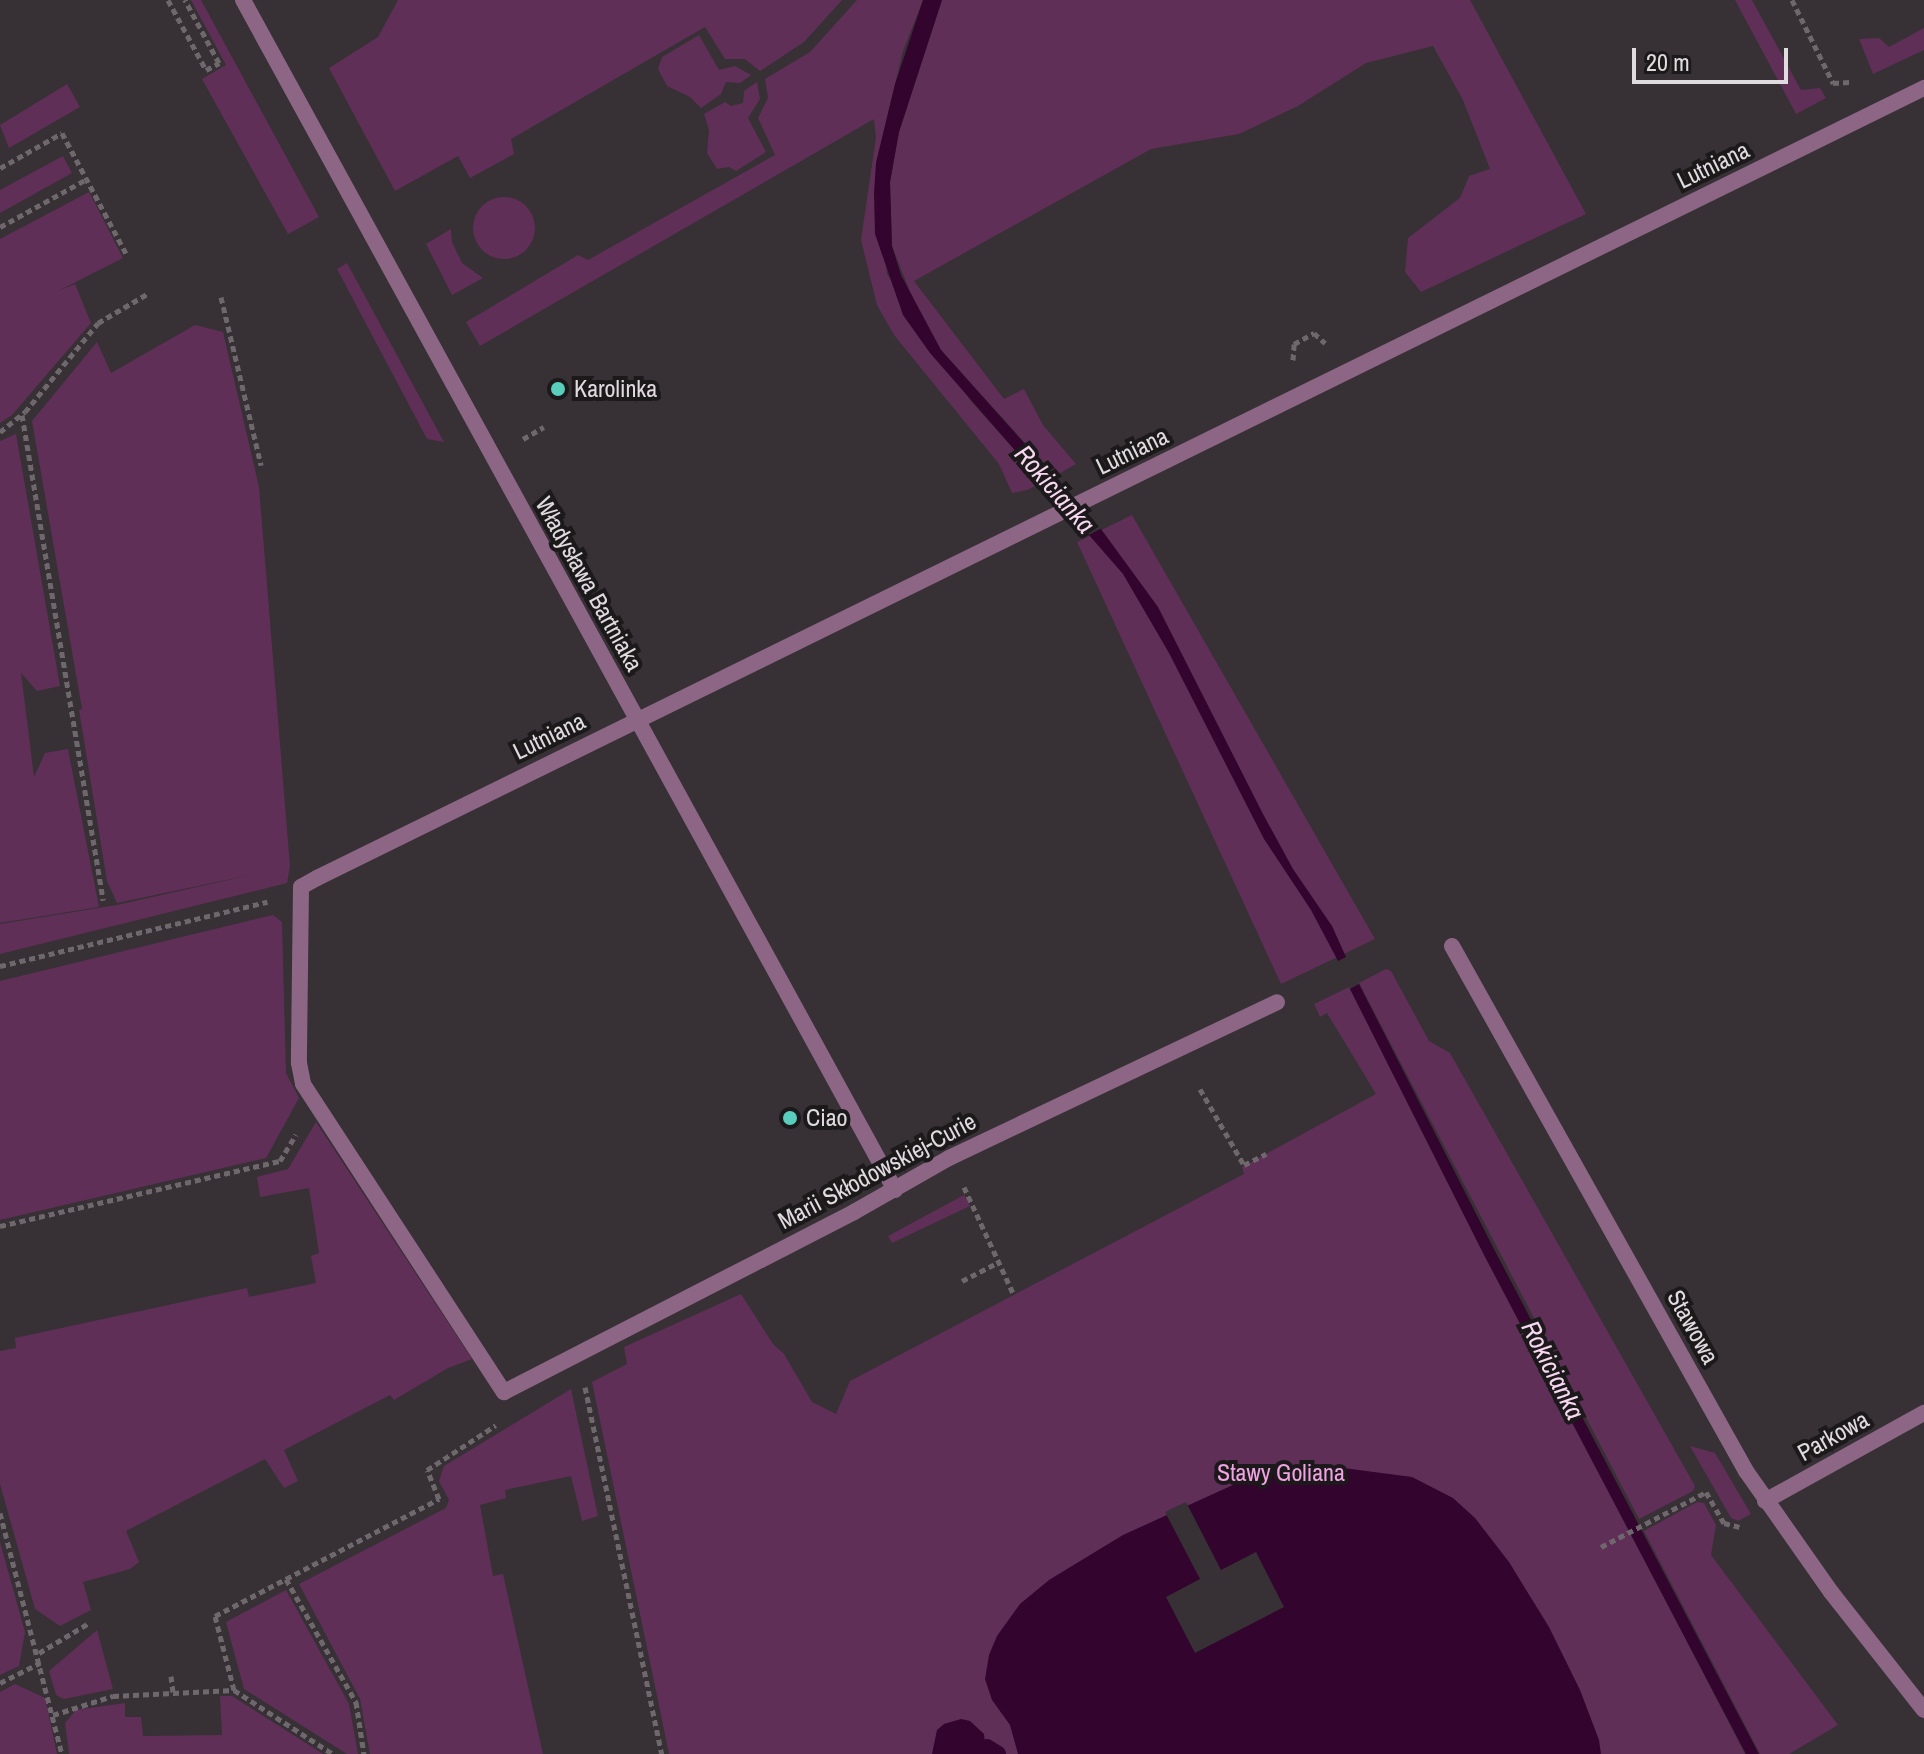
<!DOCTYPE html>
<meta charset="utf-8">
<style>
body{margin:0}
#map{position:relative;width:1924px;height:1754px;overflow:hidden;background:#373035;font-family:"Archivo Narrow",sans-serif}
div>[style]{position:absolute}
.green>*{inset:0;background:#5f2f58}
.round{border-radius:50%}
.water>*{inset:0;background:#33042d}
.pier>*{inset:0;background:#373035}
.stream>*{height:16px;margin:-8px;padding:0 8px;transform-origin:8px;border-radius:8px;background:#33042d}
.path>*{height:5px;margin-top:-2.5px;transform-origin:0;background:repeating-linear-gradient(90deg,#6e686c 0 6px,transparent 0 10px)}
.lane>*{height:16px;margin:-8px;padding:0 8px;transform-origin:8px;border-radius:8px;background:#8d6686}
.street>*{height:16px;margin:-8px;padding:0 8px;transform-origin:8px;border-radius:8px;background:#8d6686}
.dots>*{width:22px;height:22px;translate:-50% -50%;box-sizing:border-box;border:4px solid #1c191b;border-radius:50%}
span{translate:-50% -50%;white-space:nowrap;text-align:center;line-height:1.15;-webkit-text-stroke:8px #1c191b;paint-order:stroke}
.street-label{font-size:24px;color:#e0dbdf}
.poi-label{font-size:24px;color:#e0dbdf}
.left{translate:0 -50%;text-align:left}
.park-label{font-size:24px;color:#f0a2e2}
.water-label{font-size:26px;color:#f8d8f1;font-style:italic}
.scale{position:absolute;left:1632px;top:48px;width:156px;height:36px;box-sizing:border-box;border:4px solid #e0dbdf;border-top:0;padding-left:10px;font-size:24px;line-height:28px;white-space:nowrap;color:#e0dbdf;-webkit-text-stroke:6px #1c191b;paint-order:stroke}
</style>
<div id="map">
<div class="green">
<i style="clip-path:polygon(191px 0,201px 0,319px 217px,288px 234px,202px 79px,226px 65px)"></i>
<i style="clip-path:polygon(398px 0,842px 0,804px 42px,760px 71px,745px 59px,725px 59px,705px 27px,511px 139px,514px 154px,470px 178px,458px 156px,395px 191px,329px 68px,378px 37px)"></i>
<i style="clip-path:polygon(857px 0,923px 0,903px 51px,876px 163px,887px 274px,970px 400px,1043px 482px,1027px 490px,1012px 493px,999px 464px,894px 335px,877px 305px,861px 240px,876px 137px,874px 119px,480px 346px,466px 322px,578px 255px,588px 260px,775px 155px,758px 118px,768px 98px,765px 79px,810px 52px)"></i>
<i style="clip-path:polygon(942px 0,1470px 0,1586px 214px,1421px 292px,1405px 272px,1408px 238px,1460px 198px,1469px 176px,1490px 169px,1463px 100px,1433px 46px,1366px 63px,1298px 106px,1239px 134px,1151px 149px,914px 281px,1004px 399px,1024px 389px,1043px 425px,1076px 464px,1055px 476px,941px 350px,918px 312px,892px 246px,890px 182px,899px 132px)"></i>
<i style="clip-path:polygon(1735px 0,1752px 0,1801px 90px,1820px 88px,1826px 98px,1796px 114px)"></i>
<i style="clip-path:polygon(1924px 28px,1924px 50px,1873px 74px,1859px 39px,1879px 38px,1889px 47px)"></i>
<i style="clip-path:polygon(699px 35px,719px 70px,735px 66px,751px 75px,740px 83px,726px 82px,721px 94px,701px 108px,690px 97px,667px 86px,658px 69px,662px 57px)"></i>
<i style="clip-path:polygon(757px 82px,760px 99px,748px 118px,766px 152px,736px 171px,729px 167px,717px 169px,707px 153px,709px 130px,704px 114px,725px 102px,731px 106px,743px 103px,744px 91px)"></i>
<i style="clip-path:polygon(67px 84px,80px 107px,9px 148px,0 125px)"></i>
<i style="clip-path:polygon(63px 156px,72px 173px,0 213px,0 190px)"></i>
<i style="clip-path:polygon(89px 192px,123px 258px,58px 291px,75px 284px,91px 323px,12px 415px,0 423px,0 239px)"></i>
<i class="round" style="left:473px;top:197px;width:62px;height:62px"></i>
<i style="clip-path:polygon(451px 229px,452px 242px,462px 263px,483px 278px,452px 295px,426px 244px)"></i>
<i style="clip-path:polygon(347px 263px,444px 442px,427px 439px,337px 269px)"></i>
<i style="clip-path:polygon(195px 325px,223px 332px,259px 487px,290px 866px,287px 883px,0 954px,0 924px,117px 905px,255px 874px,117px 903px,107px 881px,79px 710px,82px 709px,32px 421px,97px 342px,111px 373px)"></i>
<i style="clip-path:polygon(16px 434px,60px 686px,37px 691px,21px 673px,34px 777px,45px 753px,68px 749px,99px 907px,0 923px,0 441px)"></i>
<i style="clip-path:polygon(1132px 515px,1375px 939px,1281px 984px,1077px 542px)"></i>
<i style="clip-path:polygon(273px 915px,282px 922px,286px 1073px,299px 1098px,266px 1158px,0 1220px,0 981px)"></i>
<i style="clip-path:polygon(1386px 969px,1391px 971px,1429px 1041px,1450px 1053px,1695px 1486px,1693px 1491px,1639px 1519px,1359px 983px)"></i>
<i style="clip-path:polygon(1349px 987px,1745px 1754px,669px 1754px,592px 1382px,627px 1364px,624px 1347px,741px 1294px,773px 1344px,784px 1354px,812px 1402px,836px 1414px,850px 1381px,1244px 1174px,1242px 1167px,1376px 1094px,1327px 1013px,1320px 1017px,1314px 1004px)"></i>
<i style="clip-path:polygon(316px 1122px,472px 1359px,448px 1368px,394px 1400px,390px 1395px,284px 1450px,298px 1481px,284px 1488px,265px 1459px,126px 1531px,139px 1562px,130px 1569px,83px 1582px,91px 1610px,60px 1626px,35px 1609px,0 1484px,0 1351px,16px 1348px,15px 1338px,247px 1288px,249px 1297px,316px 1283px,311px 1256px,319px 1253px,309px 1188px,260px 1197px,257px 1177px,288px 1169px)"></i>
<i style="clip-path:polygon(964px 1195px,970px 1206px,892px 1243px,888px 1236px)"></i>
<i style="clip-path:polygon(571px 1389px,598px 1516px,582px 1521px,571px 1476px,505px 1490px,506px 1498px,480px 1505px,493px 1576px,503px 1574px,543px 1754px,370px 1754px,360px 1699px,299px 1584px,446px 1508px,449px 1500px,439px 1481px,444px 1466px)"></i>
<i style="clip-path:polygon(1690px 1446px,1715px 1453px,1751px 1514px,1738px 1521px,1731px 1518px)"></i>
<i style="clip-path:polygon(1697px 1502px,1704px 1503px,1716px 1525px,1711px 1555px,1838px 1725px,1789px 1754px,1760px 1754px,1644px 1531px)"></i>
<i style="clip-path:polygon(0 1542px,25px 1632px,19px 1666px,0 1675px)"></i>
<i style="clip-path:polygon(286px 1590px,349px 1704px,358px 1754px,347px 1754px,244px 1689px,226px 1622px)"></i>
<i style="clip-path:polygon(97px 1630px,113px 1689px,64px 1699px,56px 1695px,49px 1671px)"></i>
<i style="clip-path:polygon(15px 1684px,45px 1698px,57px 1754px,0 1754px,0 1692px)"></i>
<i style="clip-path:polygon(220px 1696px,232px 1696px,323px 1754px,69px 1754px,65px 1723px,76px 1710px,125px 1703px,125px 1717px,141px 1717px,143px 1736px,222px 1735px)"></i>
</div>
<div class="water">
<i style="clip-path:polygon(923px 0,942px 0,899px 132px,890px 182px,892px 246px,901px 275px,941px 350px,1101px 529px,1158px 607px,1263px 814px,1293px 869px,1332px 926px,1346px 957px,1338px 961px,1311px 910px,1264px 839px,1169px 653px,1123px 574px,930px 353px,903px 315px,875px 234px,874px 193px,876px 163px,895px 84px)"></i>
<i style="clip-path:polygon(1359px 984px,1495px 1251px,1759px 1754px,1746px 1754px,1484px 1255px,1350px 989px)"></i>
<i style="clip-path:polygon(1313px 1464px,1412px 1477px,1453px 1498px,1475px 1518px,1509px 1562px,1549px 1627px,1580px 1690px,1599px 1740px,1601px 1754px,1018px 1754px,1010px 1725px,992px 1700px,985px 1679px,989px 1655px,997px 1636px,1020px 1604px,1049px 1580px,1123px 1535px,1268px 1469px)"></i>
<i style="clip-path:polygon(961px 1719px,970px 1721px,984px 1734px,986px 1754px,932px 1754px,937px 1730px,944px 1724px)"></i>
</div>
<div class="pier">
<i style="clip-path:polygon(1060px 475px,1104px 527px,1085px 537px,1040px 485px)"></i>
<i style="clip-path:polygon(1186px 1502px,1221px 1570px,1256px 1552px,1284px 1607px,1195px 1653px,1166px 1597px,1200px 1579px,1165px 1512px)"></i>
</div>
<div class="stream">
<i style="left:987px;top:1747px;width:13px;rotate:32deg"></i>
</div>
<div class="path">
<i style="left:168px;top:0;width:80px;rotate:61.5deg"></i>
<i style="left:206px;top:70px;width:15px;rotate:-28deg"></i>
<i style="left:219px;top:63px;width:72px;rotate:-118.4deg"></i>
<i style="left:1792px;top:0;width:93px;rotate:63.7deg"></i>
<i style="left:1833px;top:83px;width:17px;rotate:-3deg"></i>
<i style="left:0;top:168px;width:71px;rotate:-29.4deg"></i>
<i style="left:62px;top:133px;width:138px;rotate:62deg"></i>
<i style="left:0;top:227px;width:99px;rotate:-28.9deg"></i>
<i style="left:221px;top:297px;width:173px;rotate:76.6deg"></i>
<i style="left:1293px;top:360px;width:16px;rotate:-86deg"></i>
<i style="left:1294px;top:344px;width:23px;rotate:-29deg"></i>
<i style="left:1314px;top:333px;width:15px;rotate:42deg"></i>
<i style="left:22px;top:415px;width:492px;rotate:80.5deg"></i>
<i style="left:0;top:432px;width:32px;rotate:-39deg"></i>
<i style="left:25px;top:412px;width:115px;rotate:-50.6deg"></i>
<i style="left:98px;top:323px;width:57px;rotate:-30.6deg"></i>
<i style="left:523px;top:439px;width:24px;rotate:-30deg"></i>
<i style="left:0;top:966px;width:275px;rotate:-13.5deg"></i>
<i style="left:1200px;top:1089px;width:88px;rotate:59.9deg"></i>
<i style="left:1244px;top:1165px;width:25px;rotate:-27deg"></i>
<i style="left:964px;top:1187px;width:117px;rotate:65.2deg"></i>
<i style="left:0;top:1226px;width:287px;rotate:-13.1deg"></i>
<i style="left:280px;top:1161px;width:31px;rotate:-59deg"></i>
<i style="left:962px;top:1281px;width:42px;rotate:-27.2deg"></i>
<i style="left:585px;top:1387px;width:375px;rotate:78.2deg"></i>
<i style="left:0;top:1513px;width:249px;rotate:75.6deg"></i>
<i style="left:1601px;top:1547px;width:119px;rotate:-27.6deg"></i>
<i style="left:1706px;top:1492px;width:36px;rotate:60deg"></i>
<i style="left:1724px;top:1523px;width:16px;rotate:14deg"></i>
<i style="left:286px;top:1579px;width:142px;rotate:60.4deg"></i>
<i style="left:356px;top:1702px;width:53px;rotate:81.3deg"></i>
<i style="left:39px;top:1653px;width:58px;rotate:-31deg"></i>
<i style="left:171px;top:1676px;width:17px;rotate:83deg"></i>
<i style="left:0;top:1683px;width:45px;rotate:-26.6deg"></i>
<i style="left:234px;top:1690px;width:76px;rotate:-104.4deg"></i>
<i style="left:215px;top:1616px;width:253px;rotate:-27.6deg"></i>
<i style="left:439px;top:1499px;width:31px;rotate:-112deg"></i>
<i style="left:427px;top:1470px;width:82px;rotate:-33.1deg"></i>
<i style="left:53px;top:1715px;width:63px;rotate:-17.6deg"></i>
<i style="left:113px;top:1696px;width:121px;rotate:-2.8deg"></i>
<i style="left:234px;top:1690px;width:118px;rotate:32.9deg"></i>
</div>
<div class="lane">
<i style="left:317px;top:878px;width:18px;rotate:151deg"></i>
<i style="left:301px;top:887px;width:176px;rotate:90.7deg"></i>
<i style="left:299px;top:1063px;width:21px;rotate:79deg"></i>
<i style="left:303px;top:1084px;width:368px;rotate:56.9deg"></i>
</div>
<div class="street">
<i style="left:243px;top:0;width:1357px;rotate:61.28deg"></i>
<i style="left:317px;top:878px;width:1791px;rotate:-26.18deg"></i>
<i style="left:1452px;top:946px;width:602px;rotate:60.75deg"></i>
<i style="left:1746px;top:1471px;width:148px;rotate:54.9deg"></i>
<i style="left:1831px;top:1592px;width:150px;rotate:51.8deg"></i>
<i style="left:504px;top:1392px;width:394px;rotate:-27.2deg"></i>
<i style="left:854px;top:1212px;width:109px;rotate:-29.6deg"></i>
<i style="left:949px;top:1158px;width:363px;rotate:-25.4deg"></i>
<i style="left:1765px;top:1501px;width:182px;rotate:-29deg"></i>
</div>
<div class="dots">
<i style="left:558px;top:389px;background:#59cebe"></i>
<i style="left:790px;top:1118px;background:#59cebe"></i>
</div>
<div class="street-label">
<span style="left:1713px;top:165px;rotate:-26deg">Lutniana</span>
<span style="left:1132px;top:451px;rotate:-26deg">Lutniana</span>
<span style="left:589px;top:584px;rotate:61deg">Władysława Bartniaka</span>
<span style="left:549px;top:736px;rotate:-26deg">Lutniana</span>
<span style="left:877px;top:1171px;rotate:-28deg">Marii Skłodowskiej-Curie</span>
<span style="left:1693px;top:1327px;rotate:61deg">Stawowa</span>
<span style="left:1833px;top:1436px;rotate:-29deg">Parkowa</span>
</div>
<div class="poi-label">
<span class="left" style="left:574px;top:389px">Karolinka</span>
<span class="left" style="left:806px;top:1118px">Ciao</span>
</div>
<div class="park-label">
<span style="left:1281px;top:1473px">Stawy Goliana</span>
</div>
<div class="water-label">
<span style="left:1055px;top:489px;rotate:49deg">Rokicianka</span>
<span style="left:1553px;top:1370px;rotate:63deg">Rokicianka</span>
</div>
<div class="scale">20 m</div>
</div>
